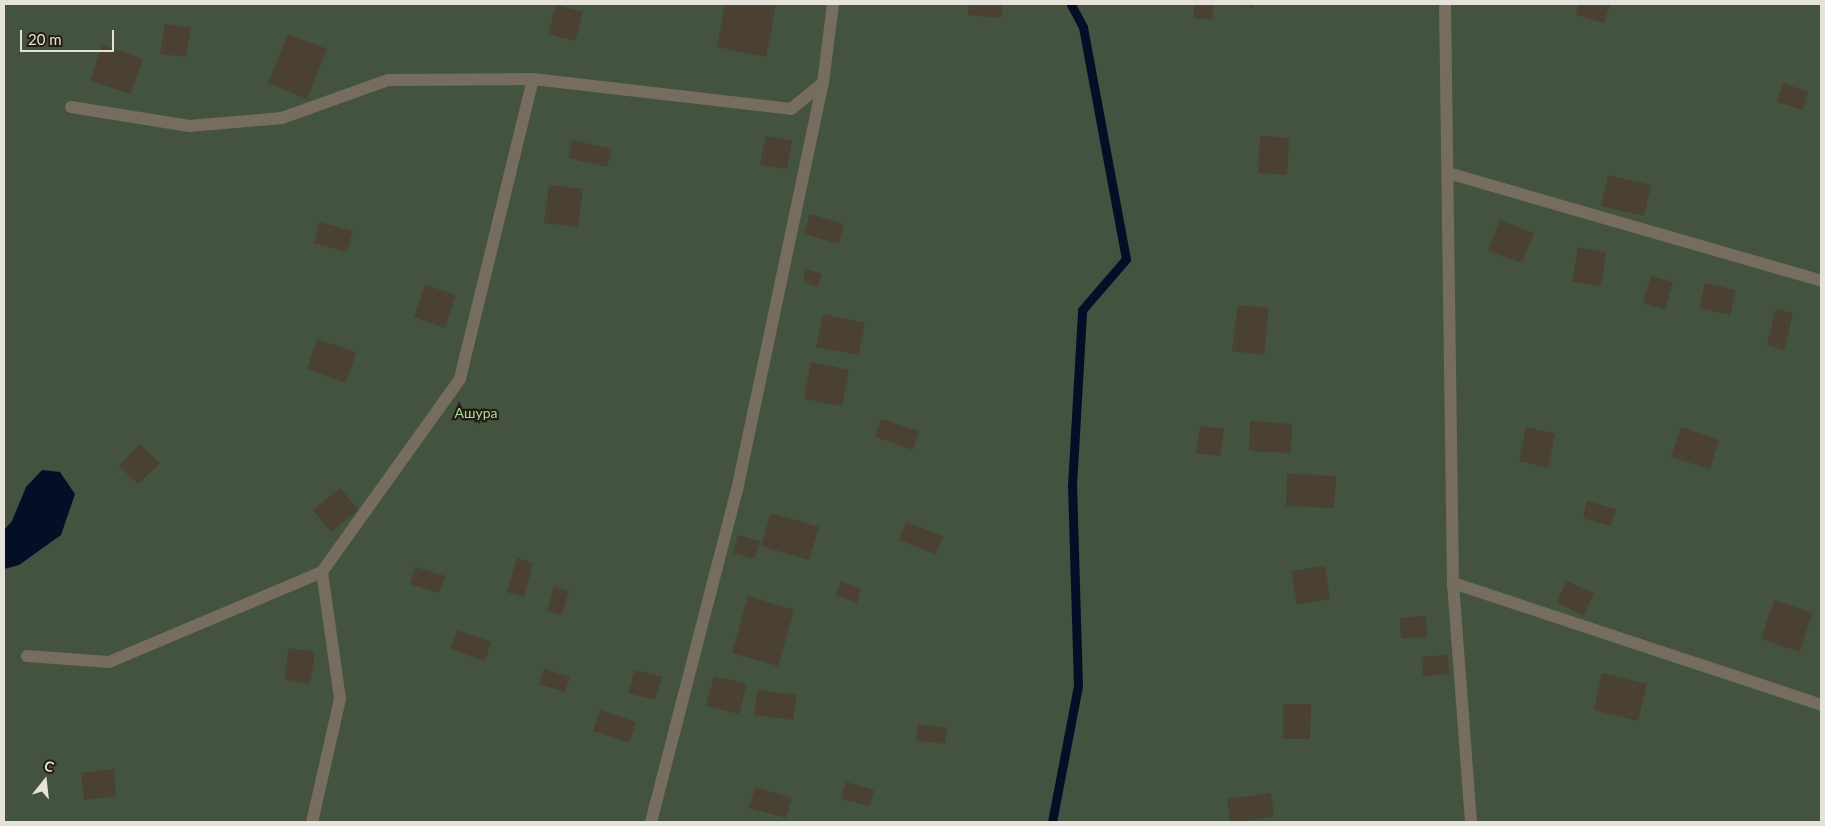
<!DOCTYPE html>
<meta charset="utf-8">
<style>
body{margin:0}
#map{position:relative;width:1825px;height:826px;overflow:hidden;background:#2a2618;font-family:Lato,sans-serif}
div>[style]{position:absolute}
.green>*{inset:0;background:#445240}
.water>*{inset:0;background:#050e27}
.stream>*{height:9px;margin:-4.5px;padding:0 4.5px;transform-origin:4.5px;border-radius:4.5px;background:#050e27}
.building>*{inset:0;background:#4a4133}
.minor>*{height:12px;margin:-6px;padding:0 6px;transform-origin:6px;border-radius:6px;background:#766d5f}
span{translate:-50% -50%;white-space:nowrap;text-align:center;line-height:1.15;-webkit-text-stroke:4.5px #211d0f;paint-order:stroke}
.park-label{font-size:14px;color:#afd7a3}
.frame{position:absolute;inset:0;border:5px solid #e5e3d9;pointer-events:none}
.north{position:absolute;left:20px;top:756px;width:50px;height:50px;-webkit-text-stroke:4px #211d0f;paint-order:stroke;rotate:16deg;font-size:14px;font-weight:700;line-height:20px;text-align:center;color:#e5e3d9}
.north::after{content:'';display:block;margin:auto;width:18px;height:22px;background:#e5e3d9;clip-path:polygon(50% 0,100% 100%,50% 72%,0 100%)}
.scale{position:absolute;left:20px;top:30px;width:94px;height:22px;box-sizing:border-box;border:2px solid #e5e3d9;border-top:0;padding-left:6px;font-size:15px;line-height:18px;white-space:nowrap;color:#e5e3d9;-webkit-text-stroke:4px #211d0f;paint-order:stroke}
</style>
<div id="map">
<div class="green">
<i style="clip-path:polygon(4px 4px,1821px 4px,1821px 822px,4px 822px)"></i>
</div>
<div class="water">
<i style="clip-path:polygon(42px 470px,60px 472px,75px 494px,61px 535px,19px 565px,4px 569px,4px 530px,12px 521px,26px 487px)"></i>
</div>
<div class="stream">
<i style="left:1052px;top:822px;width:138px;rotate:-79.2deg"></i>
<i style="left:1078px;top:686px;width:200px;rotate:-91.7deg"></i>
<i style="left:1072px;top:486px;width:176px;rotate:-86.7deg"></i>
<i style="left:1082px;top:310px;width:67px;rotate:-49.2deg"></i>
<i style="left:1126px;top:259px;width:236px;rotate:-100.5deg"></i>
<i style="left:1083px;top:27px;width:26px;rotate:-118deg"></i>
</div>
<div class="building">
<i style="clip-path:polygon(725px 4px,776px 4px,766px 57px,717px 47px)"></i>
<i style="clip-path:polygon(969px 4px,1003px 4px,1001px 18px,968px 15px)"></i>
<i style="clip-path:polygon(1195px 4px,1214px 4px,1212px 20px,1193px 18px)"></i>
<i style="clip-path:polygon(1241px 4px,1254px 4px,1253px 8px)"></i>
<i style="clip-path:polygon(1579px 4px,1610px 4px,1604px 23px,1576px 15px)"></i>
<i style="clip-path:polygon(556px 5px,583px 12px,575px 41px,548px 34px)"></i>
<i style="clip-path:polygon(165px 24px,191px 28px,186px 57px,160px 54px)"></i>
<i style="clip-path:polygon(288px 34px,327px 49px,307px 99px,268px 83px)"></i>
<i style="clip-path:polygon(102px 45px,143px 59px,131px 94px,90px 81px)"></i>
<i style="clip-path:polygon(1783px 83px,1808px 92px,1803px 110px,1777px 102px)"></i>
<i style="clip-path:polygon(766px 136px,792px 141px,787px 169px,760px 165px)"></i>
<i style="clip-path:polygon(1260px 136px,1289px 138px,1287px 175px,1258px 173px)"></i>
<i style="clip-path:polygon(572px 140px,612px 149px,607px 167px,568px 158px)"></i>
<i style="clip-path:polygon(1608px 175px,1651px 185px,1644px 216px,1601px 206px)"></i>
<i style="clip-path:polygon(549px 185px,583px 189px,578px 227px,544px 223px)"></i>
<i style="clip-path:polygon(810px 214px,844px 224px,839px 244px,804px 234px)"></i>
<i style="clip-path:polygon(1500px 220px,1534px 233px,1522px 263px,1488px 251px)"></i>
<i style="clip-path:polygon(319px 222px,353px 231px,347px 252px,314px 243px)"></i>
<i style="clip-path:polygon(1578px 247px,1606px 252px,1601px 286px,1572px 282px)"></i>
<i style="clip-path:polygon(806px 269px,822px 274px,818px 287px,803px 282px)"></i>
<i style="clip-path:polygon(1651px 276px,1673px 282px,1665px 310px,1643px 303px)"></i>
<i style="clip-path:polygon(1705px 283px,1736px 290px,1730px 315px,1699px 308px)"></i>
<i style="clip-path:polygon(425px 285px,456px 295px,445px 328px,414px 317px)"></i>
<i style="clip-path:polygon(1238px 305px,1269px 308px,1264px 355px,1232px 351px)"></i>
<i style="clip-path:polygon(1776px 309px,1793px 313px,1784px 350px,1767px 345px)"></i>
<i style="clip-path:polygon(823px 314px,865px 323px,859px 355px,816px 347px)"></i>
<i style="clip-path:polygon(317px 339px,356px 352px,346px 383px,307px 369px)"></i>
<i style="clip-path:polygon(811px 362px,849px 370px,842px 406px,804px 399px)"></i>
<i style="clip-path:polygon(881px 419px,919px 431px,913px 450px,875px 437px)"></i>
<i style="clip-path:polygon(1250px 421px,1292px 424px,1291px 453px,1249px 451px)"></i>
<i style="clip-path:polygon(1200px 426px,1224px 429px,1220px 456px,1196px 453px)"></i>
<i style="clip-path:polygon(1526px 427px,1555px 434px,1548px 468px,1519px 461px)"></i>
<i style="clip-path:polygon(1681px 427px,1719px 440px,1710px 469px,1671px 457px)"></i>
<i style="clip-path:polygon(140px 444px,160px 463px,138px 484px,119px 466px)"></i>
<i style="clip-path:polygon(1287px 474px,1336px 476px,1334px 508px,1286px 506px)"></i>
<i style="clip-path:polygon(340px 488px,358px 510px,331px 532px,313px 510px)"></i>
<i style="clip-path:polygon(1587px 501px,1616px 509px,1611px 526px,1583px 518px)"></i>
<i style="clip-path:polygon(771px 513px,819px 527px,809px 560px,761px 546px)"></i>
<i style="clip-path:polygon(906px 522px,943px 536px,936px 554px,899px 540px)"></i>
<i style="clip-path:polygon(738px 535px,760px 541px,755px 559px,733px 553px)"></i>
<i style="clip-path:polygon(517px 558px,533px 563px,524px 597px,507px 592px)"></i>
<i style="clip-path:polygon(1325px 566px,1330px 599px,1297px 605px,1291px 571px)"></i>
<i style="clip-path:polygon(415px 567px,445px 576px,439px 593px,410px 584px)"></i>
<i style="clip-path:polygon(841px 581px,861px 589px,857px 603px,836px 595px)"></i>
<i style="clip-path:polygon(1566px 581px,1594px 593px,1584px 615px,1557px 603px)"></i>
<i style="clip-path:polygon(554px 587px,569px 591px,562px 615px,547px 611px)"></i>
<i style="clip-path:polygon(748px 596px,794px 610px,778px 666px,732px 653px)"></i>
<i style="clip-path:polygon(1774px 600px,1812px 613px,1800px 652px,1761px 639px)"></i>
<i style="clip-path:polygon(1426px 616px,1427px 637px,1401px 638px,1400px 618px)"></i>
<i style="clip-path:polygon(457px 630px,491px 642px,485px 661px,451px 649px)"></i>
<i style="clip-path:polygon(289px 648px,315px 652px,310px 684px,284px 679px)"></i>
<i style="clip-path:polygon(1448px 655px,1449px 674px,1423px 676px,1422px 657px)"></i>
<i style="clip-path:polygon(544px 669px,570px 677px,565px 692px,539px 684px)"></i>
<i style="clip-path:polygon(635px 670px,662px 677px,655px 700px,628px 693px)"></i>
<i style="clip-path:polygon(1602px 673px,1647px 684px,1638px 721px,1594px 710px)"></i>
<i style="clip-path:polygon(714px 676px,747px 684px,739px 714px,706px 706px)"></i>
<i style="clip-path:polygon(758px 690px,797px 695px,793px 720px,754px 715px)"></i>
<i style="clip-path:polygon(1283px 704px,1311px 704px,1310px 739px,1283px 739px)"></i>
<i style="clip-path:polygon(600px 710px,636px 722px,629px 743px,593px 731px)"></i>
<i style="clip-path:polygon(918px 724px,947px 728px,945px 744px,916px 740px)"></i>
<i style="clip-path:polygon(114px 769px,116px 796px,84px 800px,81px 773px)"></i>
<i style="clip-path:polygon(846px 782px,874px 790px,870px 806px,841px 799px)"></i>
<i style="clip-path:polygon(755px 787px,792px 798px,786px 818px,749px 808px)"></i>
<i style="clip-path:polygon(1271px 793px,1274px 817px,1230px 822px,1227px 799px)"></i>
</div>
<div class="minor">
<i style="left:1445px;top:4px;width:579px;rotate:89.21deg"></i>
<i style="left:1453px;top:583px;width:240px;rotate:85.7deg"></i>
<i style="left:533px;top:79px;width:260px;rotate:6.6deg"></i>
<i style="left:791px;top:109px;width:41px;rotate:-39.1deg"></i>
<i style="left:71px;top:107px;width:120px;rotate:9.1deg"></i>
<i style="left:189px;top:126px;width:93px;rotate:-4.9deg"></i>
<i style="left:282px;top:118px;width:113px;rotate:-19.7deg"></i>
<i style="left:388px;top:80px;width:145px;rotate:-0.4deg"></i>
<i style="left:533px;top:79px;width:309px;rotate:103.7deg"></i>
<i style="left:460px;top:379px;width:237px;rotate:125.6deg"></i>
<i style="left:1448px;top:173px;width:388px;rotate:16.1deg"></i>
<i style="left:1453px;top:583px;width:388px;rotate:18.3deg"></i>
<i style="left:27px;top:656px;width:82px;rotate:4.2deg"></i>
<i style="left:109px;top:662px;width:231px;rotate:-22.9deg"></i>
<i style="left:322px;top:572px;width:128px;rotate:81.9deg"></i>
<i style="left:340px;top:699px;width:126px;rotate:102.8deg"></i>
<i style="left:651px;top:822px;width:343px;rotate:-75.5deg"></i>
<i style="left:737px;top:490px;width:416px;rotate:-78.1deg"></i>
<i style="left:823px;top:83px;width:80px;rotate:-82.8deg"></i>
</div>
<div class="park-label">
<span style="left:476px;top:413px">Ашура</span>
</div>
<div class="frame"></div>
<div class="north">С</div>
<div class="scale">20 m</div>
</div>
